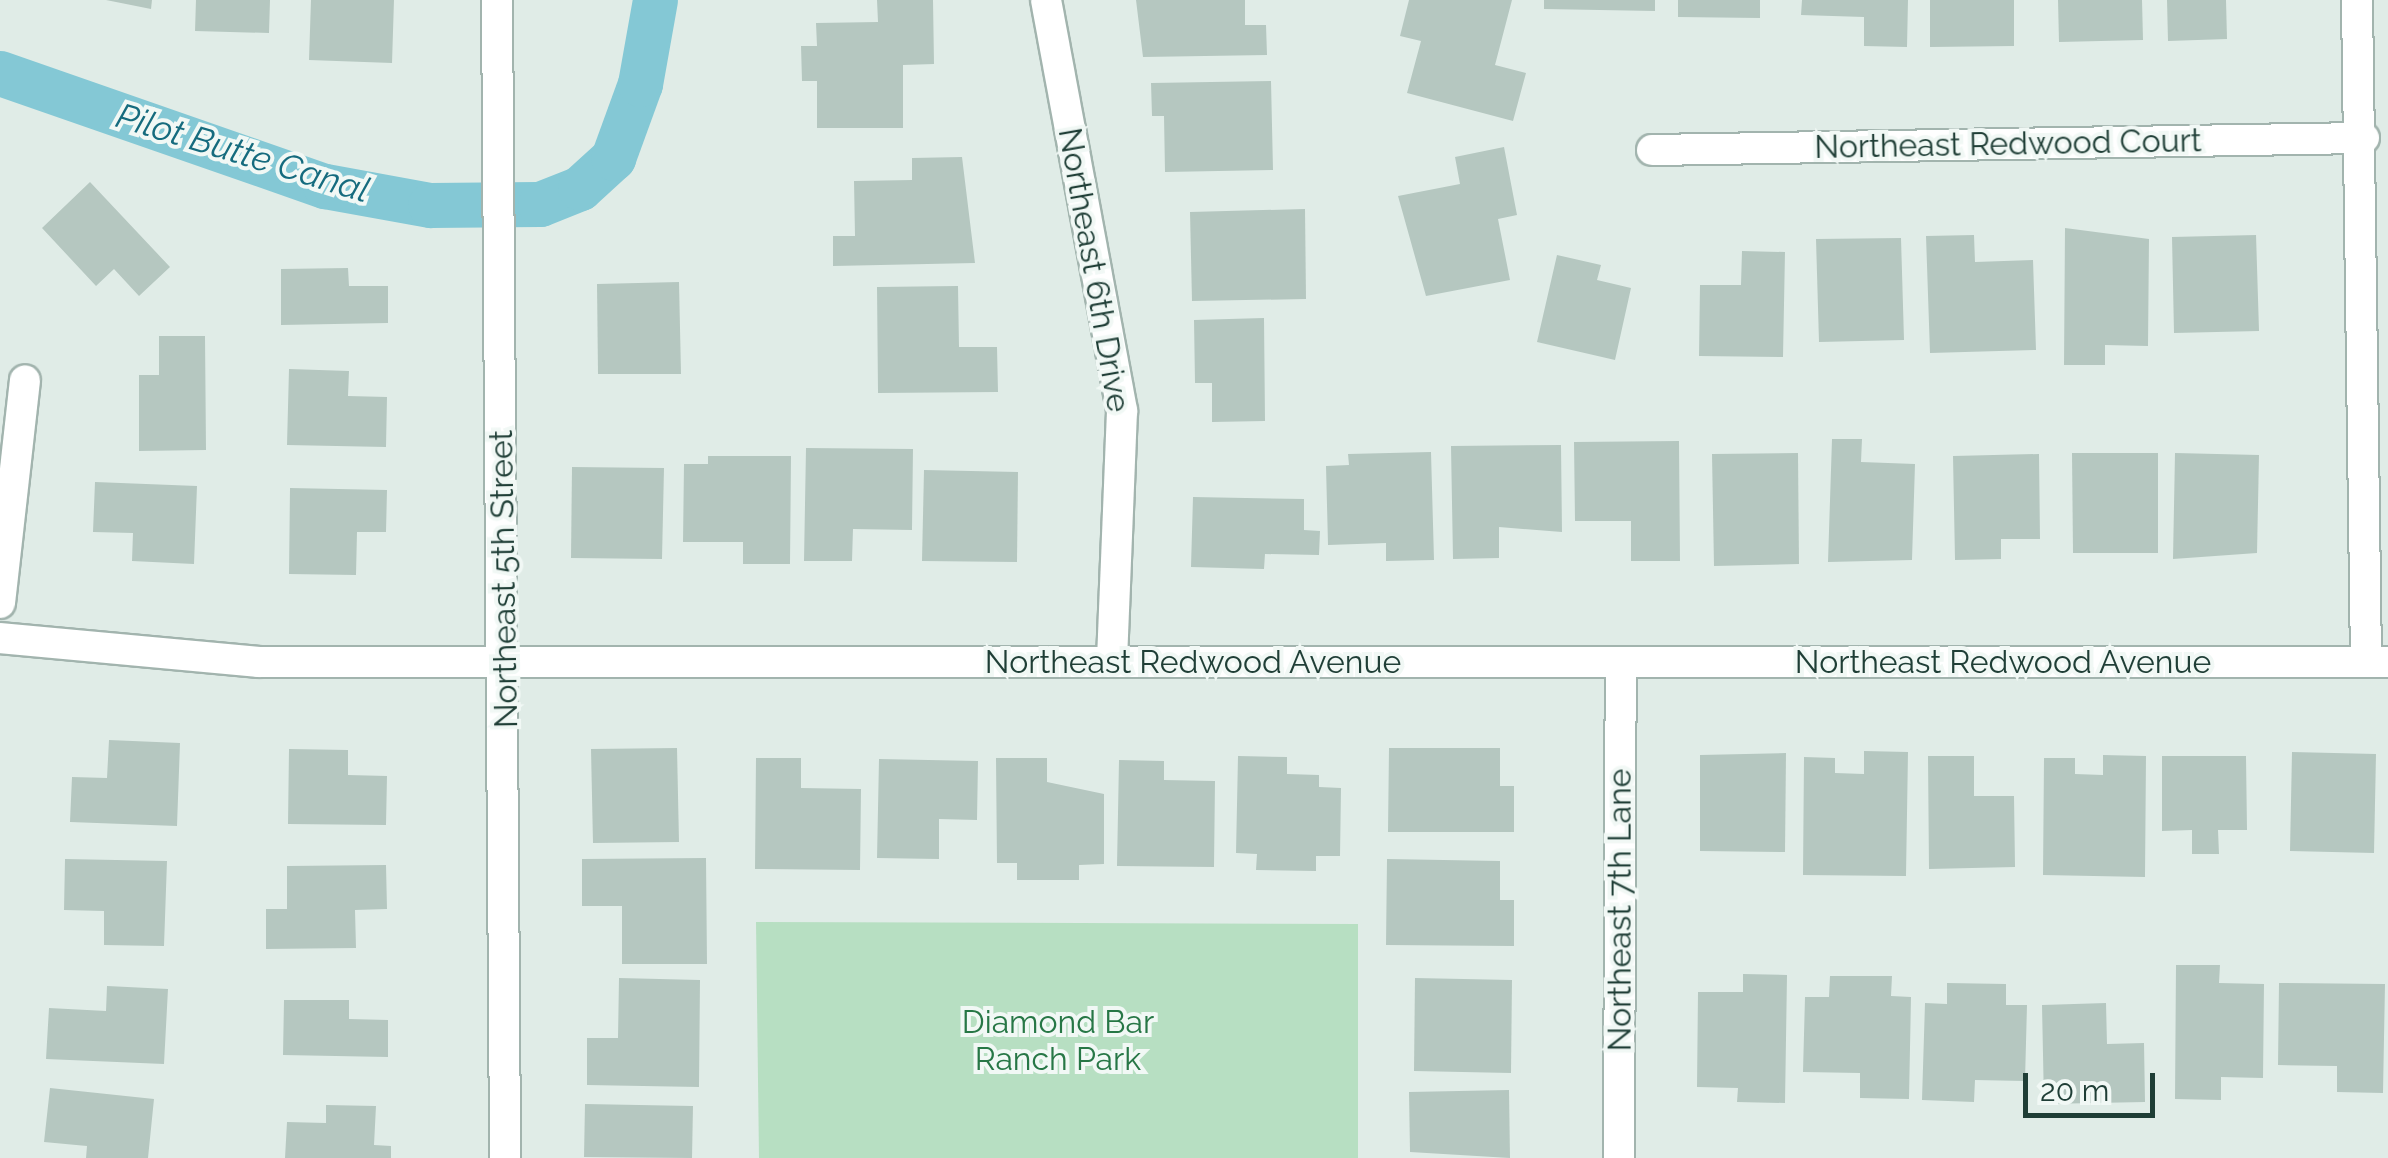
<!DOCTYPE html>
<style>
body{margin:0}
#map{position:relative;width:2388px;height:1158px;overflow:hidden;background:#e0ece7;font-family:Raleway,sans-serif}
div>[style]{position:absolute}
.green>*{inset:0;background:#b7dfc2}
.canal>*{height:45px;margin:-22.5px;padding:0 22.5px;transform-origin:22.5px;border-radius:22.5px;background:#84c8d5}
.building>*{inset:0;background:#b5c7c0}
.roads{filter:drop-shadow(2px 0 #a2b4ae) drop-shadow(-2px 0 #a2b4ae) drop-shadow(0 2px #a2b4ae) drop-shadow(0 -2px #a2b4ae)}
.street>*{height:30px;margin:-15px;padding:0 15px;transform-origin:15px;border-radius:15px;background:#fff}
span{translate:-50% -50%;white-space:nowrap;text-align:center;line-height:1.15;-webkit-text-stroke:8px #f1f8f5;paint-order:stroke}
.street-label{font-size:32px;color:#1f3e36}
.park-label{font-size:32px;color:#277746}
.water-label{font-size:35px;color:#156b7e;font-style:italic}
.scale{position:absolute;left:2023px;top:1073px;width:132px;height:45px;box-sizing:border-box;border:5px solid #1f3e36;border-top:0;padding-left:12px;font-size:30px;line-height:35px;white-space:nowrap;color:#1f3e36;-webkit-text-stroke:8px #f1f8f5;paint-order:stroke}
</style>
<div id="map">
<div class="green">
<i style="clip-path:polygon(756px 922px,1358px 924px,1358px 1158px,759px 1158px)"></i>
</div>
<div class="canal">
<i style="left:0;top:73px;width:344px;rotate:19.2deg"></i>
<i style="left:325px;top:186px;width:107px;rotate:10.3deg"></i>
<i style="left:430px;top:205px;width:110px;rotate:-0.5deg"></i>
<i style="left:540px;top:204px;width:43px;rotate:-21.8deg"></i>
<i style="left:580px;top:188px;width:45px;rotate:-42.3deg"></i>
<i style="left:613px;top:158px;width:79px;rotate:-70deg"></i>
<i style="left:640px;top:84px;width:85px;rotate:-79.9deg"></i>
</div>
<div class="building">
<i style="clip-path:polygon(106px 0,152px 0,151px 9px)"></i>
<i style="clip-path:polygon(196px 0,270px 0,269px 33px,195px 31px)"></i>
<i style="clip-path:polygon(311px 0,394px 0,392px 63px,309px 60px)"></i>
<i style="clip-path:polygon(877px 0,933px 0,934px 64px,903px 65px,903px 128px,817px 128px,817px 81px,802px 81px,801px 46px,817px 46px,816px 23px,878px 22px)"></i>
<i style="clip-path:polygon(1136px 0,1245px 0,1245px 25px,1266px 25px,1267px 55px,1143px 57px)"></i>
<i style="clip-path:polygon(1409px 0,1512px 0,1495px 65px,1526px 73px,1513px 121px,1407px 93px,1421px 41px,1400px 36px)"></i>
<i style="clip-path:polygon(1544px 0,1655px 0,1655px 11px,1544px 9px)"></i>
<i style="clip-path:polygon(1678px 0,1760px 0,1760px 18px,1678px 17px)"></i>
<i style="clip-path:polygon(1802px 0,1908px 0,1907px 47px,1864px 46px,1864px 17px,1801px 15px)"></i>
<i style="clip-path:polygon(1930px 0,2014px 0,2014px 46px,1930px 47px)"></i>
<i style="clip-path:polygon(2058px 0,2142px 0,2143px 40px,2059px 42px)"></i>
<i style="clip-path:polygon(2167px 0,2226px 0,2227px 39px,2168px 41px)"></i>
<i style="clip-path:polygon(1271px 81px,1273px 170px,1165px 172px,1164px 116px,1152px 116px,1151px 83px)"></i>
<i style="clip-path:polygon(1504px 147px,1517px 215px,1498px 219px,1510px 280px,1426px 296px,1398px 196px,1460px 184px,1455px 157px)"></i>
<i style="clip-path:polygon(962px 157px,975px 263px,833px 266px,833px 236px,855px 236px,854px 181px,912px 180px,912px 158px)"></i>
<i style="clip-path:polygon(90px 182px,170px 267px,139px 296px,114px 269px,96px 286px,42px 228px)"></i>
<i style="clip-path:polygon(1305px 209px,1306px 299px,1192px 301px,1190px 212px)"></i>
<i style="clip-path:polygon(2065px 228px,2149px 239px,2148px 346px,2105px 345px,2105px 365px,2064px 365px)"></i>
<i style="clip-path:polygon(1974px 235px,1975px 262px,2033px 260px,2036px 350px,1930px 353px,1926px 236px)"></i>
<i style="clip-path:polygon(2256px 235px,2259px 331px,2174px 333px,2172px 237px)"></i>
<i style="clip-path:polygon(1901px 238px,1904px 340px,1819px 342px,1816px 239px)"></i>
<i style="clip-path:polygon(1742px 251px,1785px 252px,1783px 357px,1699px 356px,1700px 285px,1741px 285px)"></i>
<i style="clip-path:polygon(1557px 255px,1601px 265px,1597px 280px,1631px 288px,1615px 360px,1537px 342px)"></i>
<i style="clip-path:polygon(348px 268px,349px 286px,388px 286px,388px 323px,281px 325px,281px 269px)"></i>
<i style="clip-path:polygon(679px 282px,681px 374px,598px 374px,597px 284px)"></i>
<i style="clip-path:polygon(958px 286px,959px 347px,997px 347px,998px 392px,878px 393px,877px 287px)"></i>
<i style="clip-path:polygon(1264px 318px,1265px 421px,1212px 422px,1212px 383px,1195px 383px,1194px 320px)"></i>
<i style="clip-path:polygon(159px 336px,205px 336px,206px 450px,139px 451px,139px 375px,159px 375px)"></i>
<i style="clip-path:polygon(289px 369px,349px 371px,348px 396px,387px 397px,386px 447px,287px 445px)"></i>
<i style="clip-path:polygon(1832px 439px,1862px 439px,1861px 462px,1915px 464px,1912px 560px,1828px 562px)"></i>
<i style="clip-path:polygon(1679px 441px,1680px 561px,1631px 561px,1631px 521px,1575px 521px,1574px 442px)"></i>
<i style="clip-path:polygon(1561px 445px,1562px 532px,1499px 527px,1499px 558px,1453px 559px,1451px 446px)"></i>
<i style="clip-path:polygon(806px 448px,913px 449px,912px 530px,853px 529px,852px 561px,804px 561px)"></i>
<i style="clip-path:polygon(1431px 452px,1434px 560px,1386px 561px,1386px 543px,1328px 545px,1326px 466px,1349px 465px,1348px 454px)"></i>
<i style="clip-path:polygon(1798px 453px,1799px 564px,1714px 566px,1712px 454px)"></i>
<i style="clip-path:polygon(2072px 453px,2158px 453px,2158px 553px,2073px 553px)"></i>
<i style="clip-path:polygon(2175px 453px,2259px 455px,2257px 553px,2173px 559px)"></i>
<i style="clip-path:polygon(2039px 454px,2040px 539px,2001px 539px,2001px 559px,1955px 560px,1953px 456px)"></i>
<i style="clip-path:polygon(708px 456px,791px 456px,790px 564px,743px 564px,743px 542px,683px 542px,684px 464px,708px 464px)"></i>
<i style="clip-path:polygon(572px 467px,664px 468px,662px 559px,571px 558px)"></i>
<i style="clip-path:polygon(924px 470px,1018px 472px,1017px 562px,922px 561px)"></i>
<i style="clip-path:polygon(95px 482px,197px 486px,194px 564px,132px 561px,133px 533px,93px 532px)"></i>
<i style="clip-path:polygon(290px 488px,387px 490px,386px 532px,357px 532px,356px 575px,289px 574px)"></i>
<i style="clip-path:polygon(1193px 497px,1304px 499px,1304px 530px,1320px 531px,1319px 555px,1265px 554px,1264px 569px,1191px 567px)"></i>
<i style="clip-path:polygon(109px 740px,180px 743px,177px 826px,70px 822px,72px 777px,107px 778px)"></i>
<i style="clip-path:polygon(677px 748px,679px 842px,593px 843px,591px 749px)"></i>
<i style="clip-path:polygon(1389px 748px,1500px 748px,1500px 786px,1514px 786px,1514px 832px,1388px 832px)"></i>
<i style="clip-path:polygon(289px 749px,348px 750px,348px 775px,387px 776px,386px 825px,288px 824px)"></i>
<i style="clip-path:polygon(1864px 751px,1908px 752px,1906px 876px,1803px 875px,1804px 757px,1835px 758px,1835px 773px,1864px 774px)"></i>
<i style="clip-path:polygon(2292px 752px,2376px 754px,2374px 853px,2290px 851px)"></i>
<i style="clip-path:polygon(1786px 753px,1785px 852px,1700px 851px,1700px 755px)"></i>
<i style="clip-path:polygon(2103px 755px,2146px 756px,2145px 877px,2043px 875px,2044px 758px,2075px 758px,2075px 774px,2103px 775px)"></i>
<i style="clip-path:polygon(1238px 756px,1287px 757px,1287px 774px,1319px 775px,1319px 787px,1341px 788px,1340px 856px,1316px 856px,1316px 871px,1256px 870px,1257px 854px,1236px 853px)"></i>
<i style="clip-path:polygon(1928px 756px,1974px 756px,1974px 796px,2014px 796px,2015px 867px,1929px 869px)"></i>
<i style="clip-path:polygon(2162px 756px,2246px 756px,2247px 830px,2218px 830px,2219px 854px,2192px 854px,2192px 830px,2162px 831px)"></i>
<i style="clip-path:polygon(756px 758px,801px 758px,801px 788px,861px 789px,860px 870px,755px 869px)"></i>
<i style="clip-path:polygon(996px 758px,1047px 758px,1047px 782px,1104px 794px,1104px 864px,1079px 865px,1079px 880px,1017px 880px,1017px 863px,997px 863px)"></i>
<i style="clip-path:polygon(879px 759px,978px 761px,977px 820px,939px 819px,939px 859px,877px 858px)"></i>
<i style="clip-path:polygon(1119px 760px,1164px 761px,1164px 780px,1215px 781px,1214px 867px,1117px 866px)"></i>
<i style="clip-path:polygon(706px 858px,707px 964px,622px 964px,622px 906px,582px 906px,582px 859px)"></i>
<i style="clip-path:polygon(65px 859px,167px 861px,164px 946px,104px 945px,104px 911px,64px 910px)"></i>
<i style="clip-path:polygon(1387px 859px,1500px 861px,1500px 900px,1514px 900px,1514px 946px,1386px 945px)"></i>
<i style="clip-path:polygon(386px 865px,387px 909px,355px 910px,356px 948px,266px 949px,266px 909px,287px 909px,287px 866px)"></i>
<i style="clip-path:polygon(2176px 965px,2220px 965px,2219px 983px,2264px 984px,2263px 1078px,2221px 1077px,2221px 1100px,2175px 1099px)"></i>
<i style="clip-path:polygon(1743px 974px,1787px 975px,1785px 1103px,1737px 1102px,1738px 1088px,1697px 1087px,1698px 992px,1743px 992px)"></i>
<i style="clip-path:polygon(1830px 976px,1892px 976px,1891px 996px,1911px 997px,1909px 1099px,1860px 1098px,1860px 1073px,1803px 1072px,1805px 997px,1829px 997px)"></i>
<i style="clip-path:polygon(619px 978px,700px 980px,699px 1087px,587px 1085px,587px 1038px,618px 1038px)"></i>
<i style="clip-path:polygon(1415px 978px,1512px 980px,1511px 1073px,1414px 1071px)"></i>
<i style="clip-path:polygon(1947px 983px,2006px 984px,2006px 1005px,2027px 1005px,2025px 1081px,1975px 1080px,1974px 1102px,1922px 1100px,1925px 1003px,1947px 1004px)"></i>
<i style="clip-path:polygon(2279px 983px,2385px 984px,2383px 1093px,2337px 1092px,2337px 1066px,2278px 1065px)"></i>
<i style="clip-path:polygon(107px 986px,168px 989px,164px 1064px,46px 1059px,49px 1008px,106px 1011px)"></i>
<i style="clip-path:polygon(284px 1000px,349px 1000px,349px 1019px,388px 1020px,388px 1057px,283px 1055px)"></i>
<i style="clip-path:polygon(2106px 1003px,2107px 1044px,2144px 1043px,2145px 1102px,2044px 1104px,2042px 1005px)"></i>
<i style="clip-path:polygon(50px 1088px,154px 1099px,148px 1158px,86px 1158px,87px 1146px,44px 1142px)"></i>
<i style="clip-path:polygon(1509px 1090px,1510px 1158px,1410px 1152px,1409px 1092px)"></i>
<i style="clip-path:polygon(585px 1104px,693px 1106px,692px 1158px,584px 1157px)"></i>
<i style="clip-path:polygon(326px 1105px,376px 1106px,374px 1145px,391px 1146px,391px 1158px,285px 1158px,287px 1122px,326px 1123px)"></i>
</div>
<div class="roads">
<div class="street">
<i style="left:497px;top:0;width:1158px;rotate:89.6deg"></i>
<i style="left:1046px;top:0;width:418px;rotate:79.5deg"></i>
<i style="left:1122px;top:411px;width:251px;rotate:92.3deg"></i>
<i style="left:2357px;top:0;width:662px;rotate:89.22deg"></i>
<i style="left:1652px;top:150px;width:712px;rotate:-0.97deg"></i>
<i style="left:0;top:603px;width:224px;rotate:-83.6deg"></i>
<i style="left:0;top:638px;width:259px;rotate:5.3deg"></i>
<i style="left:258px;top:662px;width:2130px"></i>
<i style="left:1619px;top:1158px;width:496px;rotate:-89.8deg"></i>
</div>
</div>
<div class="street-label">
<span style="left:2008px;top:144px;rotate:-1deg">Northeast Redwood Court</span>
<span style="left:1094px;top:270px;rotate:80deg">Northeast 6th Drive</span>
<span style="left:504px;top:579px;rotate:-91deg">Northeast 5th Street</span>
<span style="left:1193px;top:662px">Northeast Redwood Avenue</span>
<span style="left:2003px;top:662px">Northeast Redwood Avenue</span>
<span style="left:1620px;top:910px;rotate:-90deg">Northeast 7th Lane</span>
</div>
<div class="park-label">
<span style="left:1058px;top:1041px">Diamond Bar<br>Ranch Park</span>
</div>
<div class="water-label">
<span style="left:243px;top:153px;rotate:17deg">Pilot Butte Canal</span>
</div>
<div class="scale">20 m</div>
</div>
